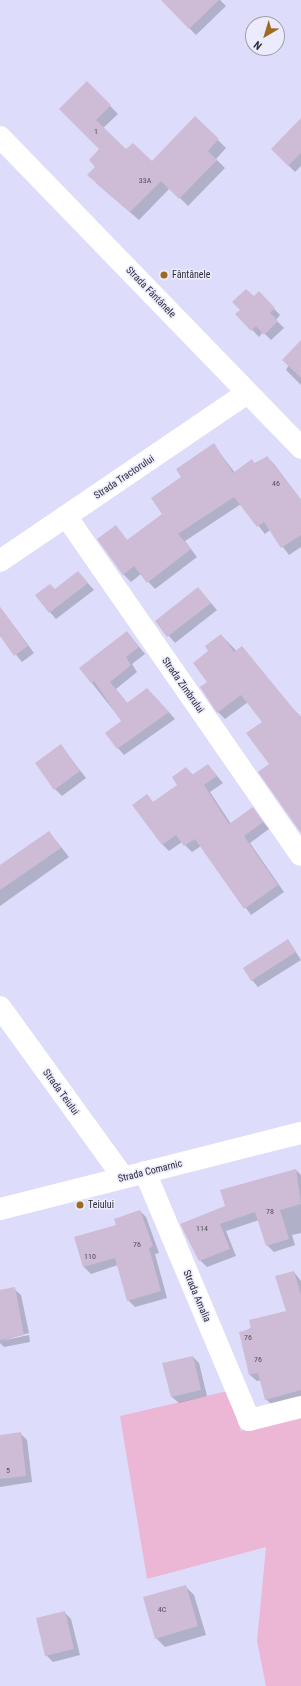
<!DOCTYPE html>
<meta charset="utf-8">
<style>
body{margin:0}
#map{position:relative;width:301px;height:1686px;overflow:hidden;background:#dddcfa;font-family:"Roboto Condensed",sans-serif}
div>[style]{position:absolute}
.green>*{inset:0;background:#ecb7d4}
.shadow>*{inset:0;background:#0003}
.building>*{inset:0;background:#cebcd6}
.minor>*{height:22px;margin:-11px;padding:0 11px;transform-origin:11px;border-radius:11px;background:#fff}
.dots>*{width:11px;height:11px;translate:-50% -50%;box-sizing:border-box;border:2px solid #ebebfd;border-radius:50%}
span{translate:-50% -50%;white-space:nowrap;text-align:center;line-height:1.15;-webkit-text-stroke:3px #ebebfd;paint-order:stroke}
.number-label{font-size:8px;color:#555060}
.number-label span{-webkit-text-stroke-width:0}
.poi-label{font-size:10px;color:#2d2c38}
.left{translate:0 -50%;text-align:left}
.street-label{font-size:10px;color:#2d2c38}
.north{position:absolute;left:245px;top:16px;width:40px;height:40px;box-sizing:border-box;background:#ebebfd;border:1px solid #9f9fae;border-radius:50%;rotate:218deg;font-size:11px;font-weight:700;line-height:16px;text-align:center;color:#2d2c38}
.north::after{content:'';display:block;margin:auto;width:14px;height:18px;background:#9d6b20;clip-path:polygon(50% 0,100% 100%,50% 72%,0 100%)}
</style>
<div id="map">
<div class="green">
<i style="clip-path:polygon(228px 1391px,241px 1431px,301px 1416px,301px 1686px,266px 1686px,257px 1641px,266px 1547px,147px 1579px,120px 1416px)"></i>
</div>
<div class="shadow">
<i style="clip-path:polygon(172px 0,220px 0,226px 6px,196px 35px,167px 5px)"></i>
<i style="clip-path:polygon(87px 82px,118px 114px,103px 128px,126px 150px,152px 162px,195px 118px,226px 148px,216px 159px,225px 168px,188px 206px,170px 188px,139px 220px,96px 183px,101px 149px)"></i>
<i style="clip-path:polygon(301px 119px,301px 166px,295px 172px,272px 149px)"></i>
<i style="clip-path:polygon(259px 293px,280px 315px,276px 320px,284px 328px,271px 340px,263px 332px,259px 337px,237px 314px)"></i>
<i style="clip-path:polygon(301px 342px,301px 385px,286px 370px)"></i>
<i style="clip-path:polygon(214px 445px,235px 473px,267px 457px,274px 464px,301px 500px,301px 547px,289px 555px,270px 530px,265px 534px,241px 504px,185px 541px,197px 557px,155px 589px,141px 574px,131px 582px,123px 574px,116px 527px,128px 541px,164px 514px,183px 478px)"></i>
<i style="clip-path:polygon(78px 572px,94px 590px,56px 619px,36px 596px,55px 590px)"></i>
<i style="clip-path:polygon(198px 588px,217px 610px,175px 643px,156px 621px)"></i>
<i style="clip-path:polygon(0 607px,34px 653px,22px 662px,0 635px)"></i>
<i style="clip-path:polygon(127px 632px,145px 654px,132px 664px,137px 672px,116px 689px,128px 704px,154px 696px,175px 719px,124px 755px,118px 748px,122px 721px,80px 668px)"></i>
<i style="clip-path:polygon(221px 635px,301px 717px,301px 831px,271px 764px,264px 722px,248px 702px,225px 719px,218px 712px,208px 682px,210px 651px)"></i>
<i style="clip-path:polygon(61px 746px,86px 778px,62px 796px,55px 789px)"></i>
<i style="clip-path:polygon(208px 765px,223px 783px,210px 792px,231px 824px,253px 809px,269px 829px,250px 843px,284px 892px,251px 915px,201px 846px,192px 852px,182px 842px,169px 851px,162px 844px,147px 795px,154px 803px,179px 785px,186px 768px,193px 775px)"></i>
<i style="clip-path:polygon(49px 832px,69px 857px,0 906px,0 867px)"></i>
<i style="clip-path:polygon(288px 940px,301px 960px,258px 987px,252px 980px)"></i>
<i style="clip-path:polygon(296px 1170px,301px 1175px,301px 1233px,292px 1235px,295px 1245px,274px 1252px,267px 1245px,259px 1220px,226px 1231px,236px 1256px,207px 1267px,200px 1260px,226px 1206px)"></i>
<i style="clip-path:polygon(140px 1211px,146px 1217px,159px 1253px,155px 1254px,167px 1298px,135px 1307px,128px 1300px,118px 1265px,91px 1274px,84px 1267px,75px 1238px,117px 1225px)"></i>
<i style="clip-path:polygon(294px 1272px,301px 1281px,301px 1399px,273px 1406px,266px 1399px,261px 1380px,257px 1381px,250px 1375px,240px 1333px,287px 1312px)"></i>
<i style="clip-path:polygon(14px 1289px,21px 1295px,29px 1333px,1px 1341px,29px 1335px,30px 1342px,4px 1347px,0 1343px,0 1291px)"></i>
<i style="clip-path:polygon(193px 1357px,199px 1363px,207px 1396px,179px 1403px,172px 1397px)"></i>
<i style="clip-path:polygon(20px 1433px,27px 1440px,32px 1482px,0 1487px,0 1436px)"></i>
<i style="clip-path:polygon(185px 1586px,194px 1595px,206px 1635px,165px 1647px,156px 1638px)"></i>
<i style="clip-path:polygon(64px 1612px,71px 1619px,80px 1655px,53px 1662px,46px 1655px)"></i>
</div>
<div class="building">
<i style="clip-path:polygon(161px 0,219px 0,189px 29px)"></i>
<i style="clip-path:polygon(87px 81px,111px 105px,96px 120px,126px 149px,133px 143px,152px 161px,195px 116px,219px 139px,208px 151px,217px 160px,179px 199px,161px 181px,130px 212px,87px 175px,95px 167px,89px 160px,99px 149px,59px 109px)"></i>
<i style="clip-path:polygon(301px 118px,301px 153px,288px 166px,271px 149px)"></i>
<i style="clip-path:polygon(246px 289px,254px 296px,259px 291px,275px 308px,270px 313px,278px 321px,264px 335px,256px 326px,251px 331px,235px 314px,240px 310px,232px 302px)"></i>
<i style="clip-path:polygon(301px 340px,301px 378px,282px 360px)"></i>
<i style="clip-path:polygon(214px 443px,233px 473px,252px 459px,255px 464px,267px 456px,301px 500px,301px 535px,281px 548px,264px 522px,257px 527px,234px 497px,178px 534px,191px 549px,147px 583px,134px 566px,123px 575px,97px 539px,116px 525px,127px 540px,162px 514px,151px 498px,181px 477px,176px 469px)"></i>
<i style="clip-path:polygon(78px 571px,88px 583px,49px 613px,35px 595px,50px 584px,55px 589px)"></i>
<i style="clip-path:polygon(198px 587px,211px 603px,167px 637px,155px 621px)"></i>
<i style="clip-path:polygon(0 607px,28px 646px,14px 656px,0 636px)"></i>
<i style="clip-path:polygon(127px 631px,139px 647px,126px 657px,131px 665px,110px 682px,127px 703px,147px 688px,169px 712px,117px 749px,105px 733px,121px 721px,94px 681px,91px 683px,79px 668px)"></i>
<i style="clip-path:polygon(221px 634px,234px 652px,242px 646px,301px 718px,301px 833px,258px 772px,269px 764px,246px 733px,262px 722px,241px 695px,217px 713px,200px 687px,207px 682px,193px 663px,208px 651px,205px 646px)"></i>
<i style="clip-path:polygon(61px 744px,80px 771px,54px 790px,35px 763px)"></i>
<i style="clip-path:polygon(208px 764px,217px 776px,204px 785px,229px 824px,253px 807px,263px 822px,244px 836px,278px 885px,244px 909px,195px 839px,184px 846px,176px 835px,162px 845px,132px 805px,147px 794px,153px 802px,177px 785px,172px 777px,186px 767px,192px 775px)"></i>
<i style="clip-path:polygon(49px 831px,61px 848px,0 890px,0 865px)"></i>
<i style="clip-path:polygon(288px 939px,296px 952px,251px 981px,243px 968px)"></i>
<i style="clip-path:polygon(296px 1169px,301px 1204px,280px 1210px,289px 1239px,266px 1246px,255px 1212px,220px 1224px,230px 1249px,199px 1261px,180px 1224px,225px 1206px,220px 1190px)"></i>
<i style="clip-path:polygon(140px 1210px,153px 1246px,149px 1248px,161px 1291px,127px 1301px,115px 1258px,83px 1267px,74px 1237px,116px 1225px,114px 1219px)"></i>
<i style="clip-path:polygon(294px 1271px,301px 1295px,301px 1390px,265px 1400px,258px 1373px,249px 1375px,239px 1332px,251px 1329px,249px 1320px,286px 1311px,275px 1276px)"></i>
<i style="clip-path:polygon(15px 1287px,24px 1335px,0 1340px,0 1290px)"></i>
<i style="clip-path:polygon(193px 1356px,201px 1390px,171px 1397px,162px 1363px)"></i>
<i style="clip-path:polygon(21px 1432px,26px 1476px,0 1479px,0 1435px)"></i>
<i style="clip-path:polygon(186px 1585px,198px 1626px,155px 1639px,143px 1597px)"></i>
<i style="clip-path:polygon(65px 1611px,74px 1649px,45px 1656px,36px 1618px)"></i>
</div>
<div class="minor">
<i style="left:0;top:137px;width:433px;rotate:45.9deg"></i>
<i style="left:66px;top:516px;width:412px;rotate:55.3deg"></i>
<i style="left:0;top:561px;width:299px;rotate:-34.2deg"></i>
<i style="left:0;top:1007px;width:210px;rotate:54.1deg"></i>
<i style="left:145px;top:1172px;width:269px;rotate:67.2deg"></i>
<i style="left:249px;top:1420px;width:54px;rotate:-14deg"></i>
<i style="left:0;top:1209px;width:310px;rotate:-14.2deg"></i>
</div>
<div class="dots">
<i style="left:164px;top:275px;background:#9d6b20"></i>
<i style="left:80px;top:1205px;background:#9d6b20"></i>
</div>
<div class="number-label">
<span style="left:96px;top:132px">1</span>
<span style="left:145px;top:181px">33A</span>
<span style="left:276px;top:484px">46</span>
<span style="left:270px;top:1212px">78</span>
<span style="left:202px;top:1229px">114</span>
<span style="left:137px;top:1245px">76</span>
<span style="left:90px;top:1257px">110</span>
<span style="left:248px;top:1338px">76</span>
<span style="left:258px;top:1360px">76</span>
<span style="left:8px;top:1471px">5</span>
<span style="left:162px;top:1610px">4C</span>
</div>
<div class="poi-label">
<span class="left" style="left:172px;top:275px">Fântânele</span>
<span class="left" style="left:88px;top:1205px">Teiului</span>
</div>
<div class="street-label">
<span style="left:151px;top:292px;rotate:46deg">Strada Fântânele</span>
<span style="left:124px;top:477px;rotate:-34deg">Strada Tractorului</span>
<span style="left:183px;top:685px;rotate:55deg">Strada Zimbrului</span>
<span style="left:61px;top:1092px;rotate:54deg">Strada Teiului</span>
<span style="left:150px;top:1171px;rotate:-14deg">Strada Comarnic</span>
<span style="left:197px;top:1296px;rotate:67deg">Strada Amalia</span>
</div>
<div class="north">N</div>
</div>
